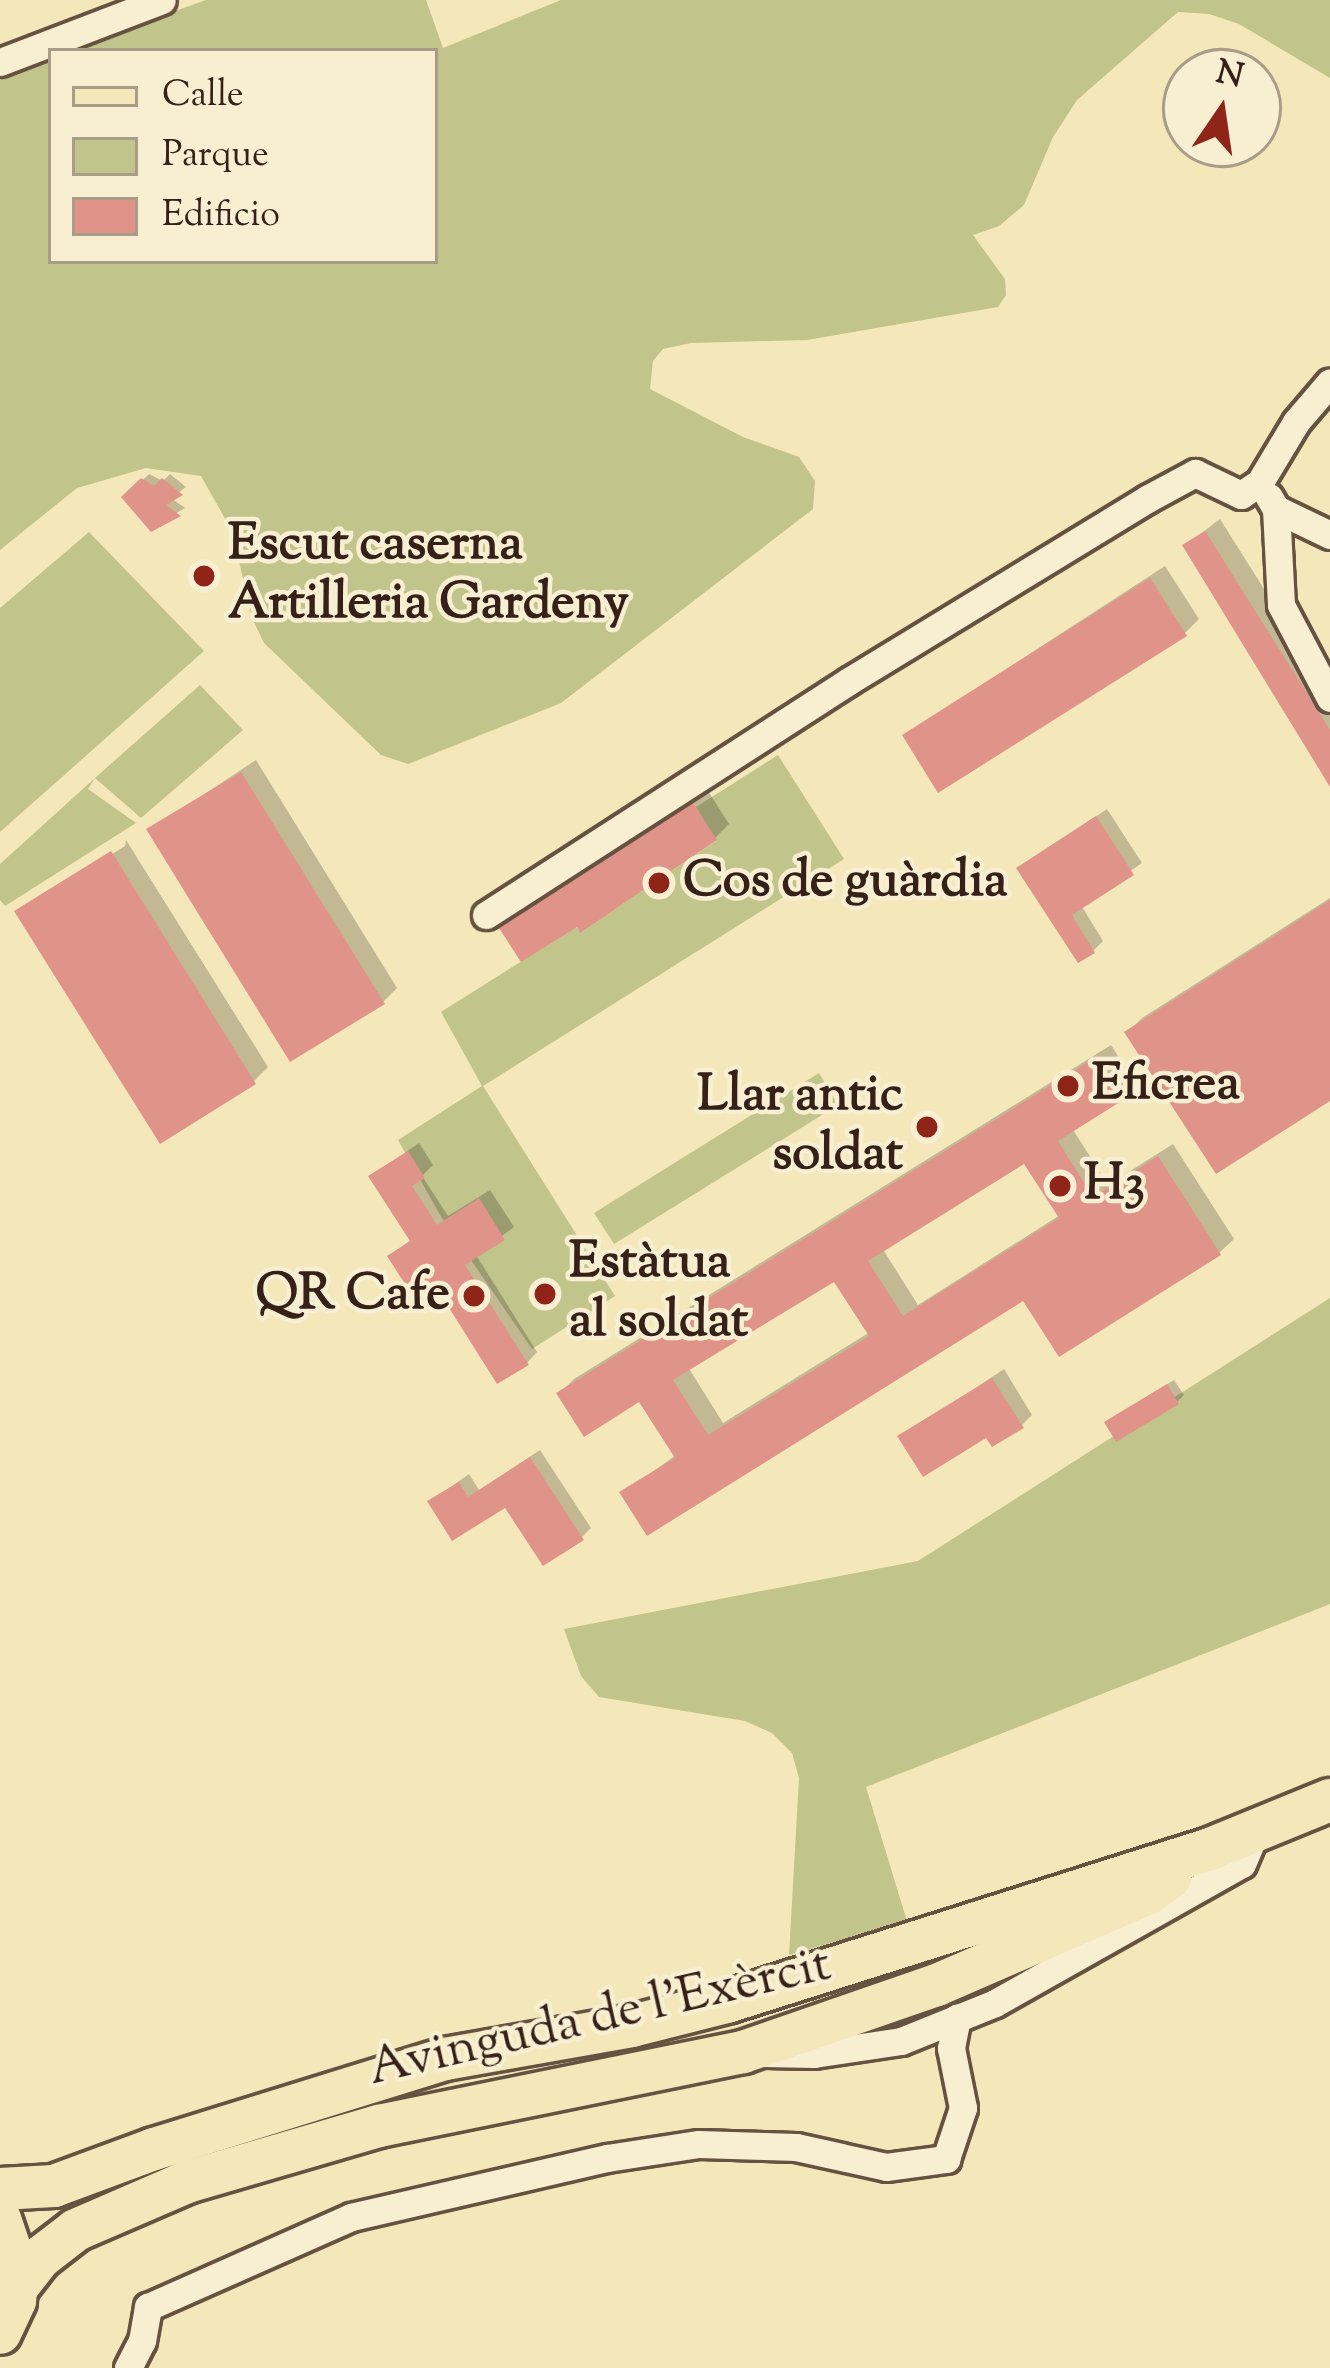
<!DOCTYPE html>
<meta charset="utf-8">
<style>
body{margin:0}
#map{position:relative;width:1330px;height:2368px;overflow:hidden;background:#f4e7b9;font-family:"Sorts Mill Goudy",serif}
div>[style]{position:absolute}
.green>*{inset:0;background:#c1c48b}
.shadow>*{inset:0;background:#0003}
.building>*{inset:0;background:#e09389}
.roads{filter:drop-shadow(3px 0 #665240) drop-shadow(-3px 0 #665240) drop-shadow(0 3px #665240) drop-shadow(0 -3px #665240)}
.minor>*{height:27px;margin:-13.5px;padding:0 13.5px;transform-origin:13.5px;border-radius:13.5px;background:#f8efd2}
.primary>*{height:42px;margin:-21px;padding:0 21px;transform-origin:21px;border-radius:21px;background:#f4e7b9}
.dots>*{width:33px;height:33px;translate:-50% -50%;box-sizing:border-box;border:6px solid #f8efd2;border-radius:50%}
span{translate:-50% -50%;white-space:nowrap;text-align:center;line-height:1.15;-webkit-text-stroke:9px #f8efd2;paint-order:stroke}
.poi-label{font-size:51px;color:#362118;font-weight:700}
.left{translate:0 -50%;text-align:left}
.right{translate:-100% -50%;text-align:right}
.street-label{font-size:51px;color:#362118}
.legend{position:absolute;left:48px;top:48px;width:390px;height:216px;box-sizing:border-box;background:#f8efd2;border:3px solid #aa9d88;margin:0;padding:15px 21px;list-style:none;font-size:36px;color:#362118}
.legend li{display:flex;align-items:center;gap:24px;height:60px}
.legend b{width:60px;border:3px solid #aa9d88}
.north{position:absolute;left:1162px;top:48px;width:120px;height:120px;box-sizing:border-box;background:#f8efd2;border:3px solid #aa9d88;border-radius:50%;rotate:13deg;font-size:33px;font-weight:700;line-height:48px;text-align:center;color:#362118}
.north::after{content:'';display:block;margin:auto;width:42px;height:54px;background:#8f2418;clip-path:polygon(50% 0,100% 100%,50% 72%,0 100%)}
</style>
<div id="map">
<div class="green">
<i style="clip-path:polygon(206px 0,426px 0,443px 48px,561px 0,1330px 0,1330px 78px,1239px 24px,1209px 14px,1178px 12px,1077px 100px,1053px 137px,1024px 205px,999px 226px,973px 235px,1005px 279px,1006px 295px,998px 307px,807px 340px,691px 343px,663px 349px,653px 361px,650px 389px,743px 437px,799px 457px,815px 481px,813px 509px,561px 703px,408px 764px,381px 755px,264px 643px,252px 618px,232px 531px,201px 476px,146px 468px,77px 488px,0 550px,0 73px,51px 55px,51px 261px,435px 261px,435px 51px,63px 51px)"></i>
<i style="clip-path:polygon(89px 532px,204px 651px,0 832px,0 608px)"></i>
<i style="clip-path:polygon(200px 685px,243px 730px,141px 818px,95px 778px,88px 789px,136px 823px,5px 906px,0 900px,0 864px,95px 778px)"></i>
<i style="clip-path:polygon(778px 755px,844px 859px,483px 1086px,615px 1296px,532px 1349px,440px 1215px,398px 1140px,482px 1086px,441px 1012px,576px 927px,581px 932px,716px 841px,696px 807px)"></i>
<i style="clip-path:polygon(819px 1073px,838px 1105px,614px 1244px,594px 1213px)"></i>
<i style="clip-path:polygon(1330px 1298px,1330px 1604px,866px 1787px,907px 1921px,789px 1955px,799px 1778px,792px 1753px,772px 1733px,745px 1721px,599px 1697px,581px 1676px,564px 1629px,918px 1561px)"></i>
</div>
<div class="shadow">
<i style="clip-path:polygon(149px 474px,163px 481px,170px 474px,186px 487px,171px 498px,185px 508px,151px 528px,125px 497px)"></i>
<i style="clip-path:polygon(1220px 519px,1330px 694px,1330px 781px,1186px 545px)"></i>
<i style="clip-path:polygon(1165px 566px,1199px 619px,1185px 633px,905px 735px)"></i>
<i style="clip-path:polygon(256px 760px,397px 988px,383px 1002px,150px 830px)"></i>
<i style="clip-path:polygon(708px 791px,729px 824px,715px 838px,503px 928px)"></i>
<i style="clip-path:polygon(1107px 809px,1142px 863px,1081px 905px,1103px 941px,1093px 951px,1020px 868px)"></i>
<i style="clip-path:polygon(126px 840px,268px 1067px,254px 1081px,18px 912px,125px 846px)"></i>
<i style="clip-path:polygon(1330px 898px,1330px 1098px,1128px 1032px,1142px 1018px)"></i>
<i style="clip-path:polygon(evenodd,1111px 1045px,1135px 1083px,1072px 1128px,1108px 1185px,1173px 1144px,1234px 1239px,1219px 1253px,1024px 1297px,623px 1493px,676px 1455px,640px 1398px,560px 1393px,574px 1379px,1111px 1045px,1025px 1160px,1060px 1215px,918px 1305px,882px 1248px,1025px 1160px,1111px 1045px,835px 1277px,870px 1332px,723px 1423px,688px 1367px,835px 1277px)"></i>
<i style="clip-path:polygon(419px 1143px,433px 1165px,422px 1176px,448px 1216px,490px 1190px,514px 1227px,476px 1255px,537px 1352px,527px 1363px,435px 1280px,391px 1256px,412px 1239px,372px 1176px)"></i>
<i style="clip-path:polygon(1004px 1369px,1032px 1415px,1022px 1425px,901px 1437px)"></i>
<i style="clip-path:polygon(1174px 1380px,1184px 1395px,1177px 1402px,1115px 1417px)"></i>
<i style="clip-path:polygon(540px 1450px,591px 1528px,582px 1537px,506px 1504px,431px 1501px,469px 1474px,479px 1490px)"></i>
</div>
<div class="building">
<i style="clip-path:polygon(141px 478px,154px 486px,162px 478px,183px 495px,166px 505px,181px 516px,151px 532px,121px 497px)"></i>
<i style="clip-path:polygon(1205px 531px,1330px 730px,1330px 787px,1182px 545px)"></i>
<i style="clip-path:polygon(1150px 578px,1187px 636px,938px 793px,902px 735px)"></i>
<i style="clip-path:polygon(241px 772px,385px 1004px,290px 1062px,146px 829px)"></i>
<i style="clip-path:polygon(693px 803px,717px 840px,580px 933px,577px 927px,521px 962px,499px 928px)"></i>
<i style="clip-path:polygon(1096px 816px,1134px 875px,1072px 915px,1095px 953px,1078px 963px,1016px 868px)"></i>
<i style="clip-path:polygon(111px 851px,256px 1084px,160px 1144px,14px 911px)"></i>
<i style="clip-path:polygon(1330px 900px,1330px 1101px,1216px 1174px,1124px 1032px)"></i>
<i style="clip-path:polygon(evenodd,1096px 1057px,1123px 1100px,1058px 1141px,1093px 1197px,1158px 1156px,1221px 1255px,1059px 1357px,1023px 1301px,647px 1536px,619px 1492px,675px 1458px,639px 1402px,584px 1437px,556px 1393px,1096px 1057px,1024px 1164px,1059px 1218px,903px 1316px,868px 1261px,1024px 1164px,1096px 1057px,834px 1282px,869px 1336px,708px 1435px,673px 1380px,834px 1282px)"></i>
<i style="clip-path:polygon(408px 1151px,425px 1178px,412px 1186px,437px 1225px,479px 1198px,505px 1240px,465px 1265px,529px 1365px,497px 1384px,434px 1284px,414px 1298px,387px 1256px,410px 1241px,368px 1176px)"></i>
<i style="clip-path:polygon(992px 1378px,1024px 1428px,992px 1447px,986px 1438px,923px 1477px,897px 1436px)"></i>
<i style="clip-path:polygon(1167px 1384px,1179px 1404px,1116px 1442px,1104px 1422px)"></i>
<i style="clip-path:polygon(530px 1457px,584px 1540px,543px 1566px,505px 1508px,452px 1541px,427px 1501px,459px 1482px,468px 1497px)"></i>
</div>
<div class="roads">
<div class="minor">
<i style="left:0;top:62px;width:173px;rotate:-20.9deg"></i>
<i style="left:1269px;top:497px;width:14px;rotate:60deg"></i>
<i style="left:1276px;top:509px;width:60px;rotate:25.7deg"></i>
<i style="left:1276px;top:509px;width:96px;rotate:87deg"></i>
<i style="left:1281px;top:605px;width:105px;rotate:62.2deg"></i>
<i style="left:486px;top:915px;width:432px;rotate:-32.8deg"></i>
<i style="left:849px;top:681px;width:349px;rotate:-31.4deg"></i>
<i style="left:1147px;top:499px;width:55px;rotate:-28.4deg"></i>
<i style="left:1195px;top:473px;width:51px;rotate:25.6deg"></i>
<i style="left:1241px;top:495px;width:23px;rotate:-34deg"></i>
<i style="left:1260px;top:482px;width:70px;rotate:-59deg"></i>
<i style="left:1296px;top:422px;width:52px;rotate:-49.6deg"></i>
<i style="left:765px;top:2053px;width:49px;rotate:1.2deg"></i>
<i style="left:814px;top:2054px;width:88px;rotate:-8.5deg"></i>
<i style="left:901px;top:2041px;width:101px;rotate:-22deg"></i>
<i style="left:995px;top:2003px;width:283px;rotate:-29.4deg"></i>
<i style="left:1242px;top:1864px;width:38px;rotate:-67deg"></i>
<i style="left:128px;top:2368px;width:30px;rotate:-63deg"></i>
<i style="left:142px;top:2341px;width:35px;rotate:-80deg"></i>
<i style="left:148px;top:2307px;width:222px;rotate:-23.9deg"></i>
<i style="left:351px;top:2217px;width:263px;rotate:-13deg"></i>
<i style="left:607px;top:2158px;width:93px;rotate:-8.7deg"></i>
<i style="left:699px;top:2144px;width:97px;rotate:1.8deg"></i>
<i style="left:796px;top:2147px;width:92px;rotate:12.5deg"></i>
<i style="left:886px;top:2167px;width:61px;rotate:-7.6deg"></i>
<i style="left:946px;top:2159px;width:54px;rotate:-71.6deg"></i>
<i style="left:963px;top:2108px;width:61px;rotate:-101.3deg"></i>
<i style="left:951px;top:2048px;width:31px;rotate:-79deg"></i>
</div>
<div class="primary">
<i style="left:0;top:2189px;width:54px;rotate:-3.2deg"></i>
<i style="left:54px;top:2186px;width:107px;rotate:-20.3deg"></i>
<i style="left:154px;top:2149px;width:305px;rotate:-17.2deg"></i>
<i style="left:445px;top:2059px;width:190px;rotate:-10deg"></i>
<i style="left:632px;top:2026px;width:101px;rotate:-14.3deg"></i>
<i style="left:730px;top:2001px;width:503px;rotate:-17.57deg"></i>
<i style="left:1210px;top:1849px;width:130px;rotate:-22.2deg"></i>
<i style="left:0;top:2219px;width:56px;rotate:71.2deg"></i>
<i style="left:18px;top:2272px;width:29px;rotate:96deg"></i>
<i style="left:15px;top:2301px;width:35px;rotate:115deg"></i>
<i style="left:18px;top:2286px;width:37px;rotate:-52deg"></i>
<i style="left:41px;top:2257px;width:44px;rotate:-37.6deg"></i>
<i style="left:76px;top:2230px;width:121px;rotate:-23.4deg"></i>
<i style="left:187px;top:2182px;width:200px;rotate:-16.3deg"></i>
<i style="left:379px;top:2126px;width:371px;rotate:-11.5deg"></i>
<i style="left:743px;top:2052px;width:205px;rotate:-19.1deg"></i>
<i style="left:937px;top:1985px;width:231px;rotate:-23.5deg"></i>
<i style="left:1149px;top:1893px;width:26px;rotate:-36deg"></i>
</div>
</div>
<div class="dots">
<i style="left:204px;top:576px;background:#8f2418"></i>
<i style="left:659px;top:883px;background:#8f2418"></i>
<i style="left:1068px;top:1086px;background:#8f2418"></i>
<i style="left:927px;top:1127px;background:#8f2418"></i>
<i style="left:1060px;top:1186px;background:#8f2418"></i>
<i style="left:545px;top:1294px;background:#8f2418"></i>
<i style="left:474px;top:1296px;background:#8f2418"></i>
</div>
<div class="poi-label">
<span class="left" style="left:228px;top:576px">Escut caserna<br>Artilleria Gardeny</span>
<span class="left" style="left:683px;top:883px">Cos de guàrdia</span>
<span class="left" style="left:1092px;top:1086px">Eficrea</span>
<span class="right" style="left:903px;top:1127px">Llar antic<br>soldat</span>
<span class="left" style="left:1084px;top:1186px">H3</span>
<span class="left" style="left:569px;top:1294px">Estàtua<br>al soldat</span>
<span class="right" style="left:450px;top:1296px">QR Cafe</span>
</div>
<div class="street-label">
<span style="left:600px;top:2019px;rotate:-13deg">Avinguda de l'Exèrcit</span>
</div>
<ul class="legend">
<li><b style="height:15px;background:#f4e7b9"></b>Calle</li>
<li><b style="height:33px;background:#c1c48b"></b>Parque</li>
<li><b style="height:33px;background:#e09389"></b>Edificio</li>
</ul>
<div class="north">N</div>
</div>
